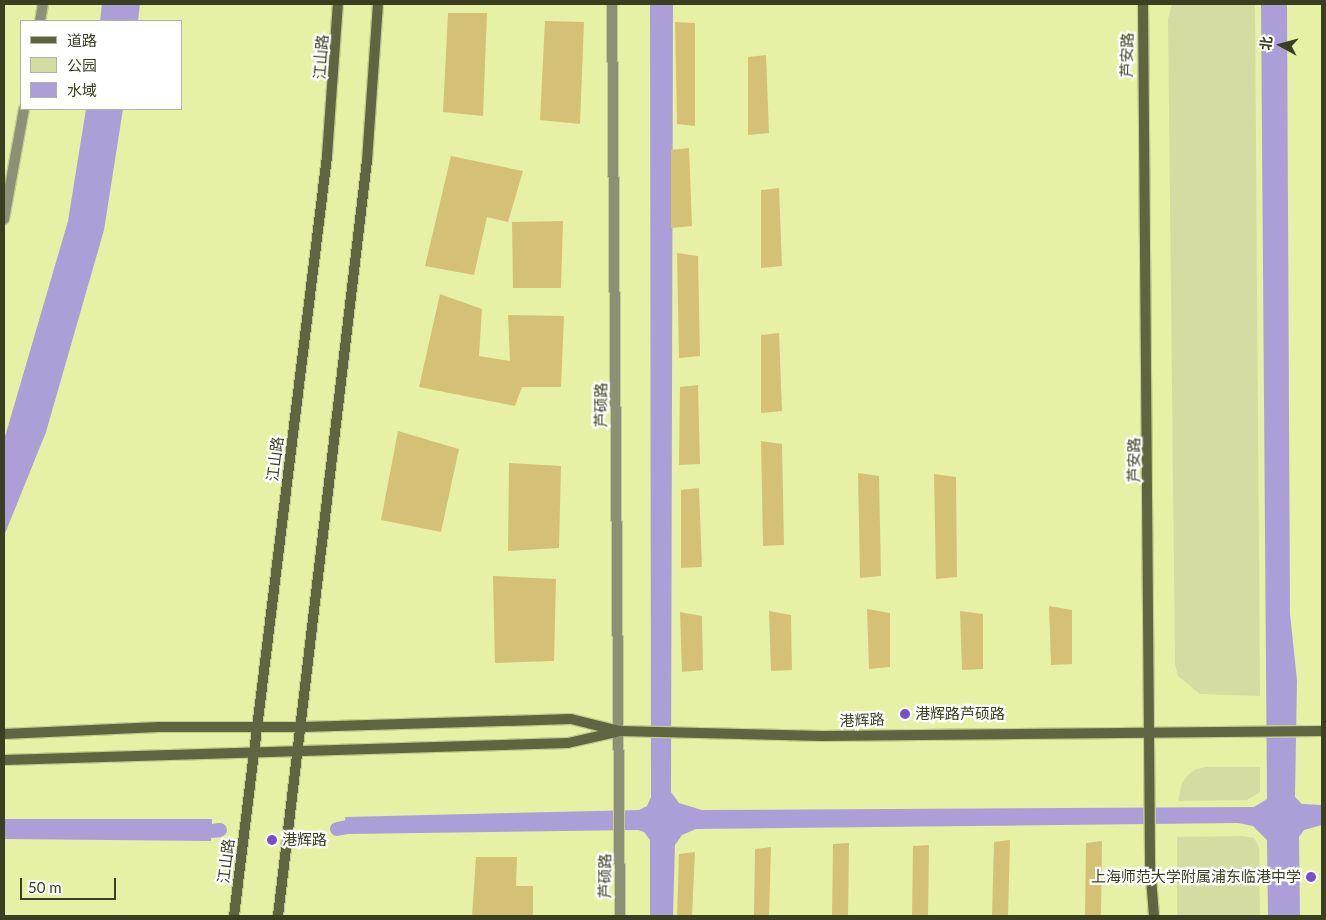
<!DOCTYPE html>
<meta charset="utf-8">
<style>
body{margin:0}
#map{position:relative;width:1326px;height:920px;overflow:hidden;background:#e6f1a5;font-family:Lato,"Noto Sans SC",sans-serif}
div>[style]{position:absolute}
.green>*{inset:0;background:#d4dca2}
.water>*{inset:0;background:#ac9fd7}
.canal>*{height:14px;margin:-7px;padding:0 7px;transform-origin:7px;border-radius:7px;background:#ac9fd7}
.building>*{inset:0;background:#d5c176}
.roads{filter:drop-shadow(1px 0 #c4cd8b) drop-shadow(-1px 0 #c4cd8b) drop-shadow(0 1px #c4cd8b) drop-shadow(0 -1px #c4cd8b)}
.street>*{height:10px;margin:-5px;padding:0 5px;transform-origin:5px;border-radius:5px;background:#8c9077}
.secondary>*{height:10px;margin:-5px;padding:0 5px;transform-origin:5px;border-radius:5px;background:#606541}
.dots>*{width:14px;height:14px;translate:-50% -50%;box-sizing:border-box;border:2px solid #fff;border-radius:50%}
span{translate:-50% -50%;white-space:nowrap;text-align:center;line-height:1.15;-webkit-text-stroke:4.5px #fff;paint-order:stroke}
.street-label{font-size:15px;color:#3b3f21}
.poi-label{font-size:15px;color:#3b3f21}
.left{translate:0 -50%;text-align:left}
.right{translate:-100% -50%;text-align:right}
.frame{position:absolute;inset:0;border:5px solid #3b3f21;pointer-events:none}
.legend{position:absolute;left:20px;top:20px;width:162px;height:90px;box-sizing:border-box;background:#fff;border:1px solid #b1b2a6;margin:0;padding:6px 9px;list-style:none;font-size:15px;color:#3b3f21}
.legend li{display:flex;align-items:center;gap:10px;height:25px}
.legend b{width:25px;border:1px solid #b1b2a6}
.north{position:absolute;left:1256px;top:20px;width:50px;height:50px;-webkit-text-stroke:4px #fff;paint-order:stroke;rotate:277deg;font-size:14px;font-weight:700;line-height:20px;text-align:center;color:#3b3f21}
.north::after{content:'';display:block;margin:auto;width:18px;height:22px;background:#3b3f21;clip-path:polygon(50% 0,100% 100%,50% 72%,0 100%)}
.scale{position:absolute;left:20px;top:878px;width:96px;height:22px;box-sizing:border-box;border:2px solid #3b3f21;border-top:0;padding-left:6px;font-size:15px;line-height:18px;white-space:nowrap;color:#3b3f21;-webkit-text-stroke:4px #fff;paint-order:stroke}
</style>
<div id="map">
<div class="green">
<i style="clip-path:polygon(1172px 4px,1255px 4px,1260px 696px,1200px 694px,1178px 676px,1175px 664px,1168px 19px)"></i>
<i style="clip-path:polygon(1207px 767px,1260px 767px,1260px 792px,1247px 800px,1178px 801px,1182px 783px,1188px 775px,1196px 769px)"></i>
<i style="clip-path:polygon(1243px 836px,1254px 838px,1259px 847px,1260px 916px,1177px 916px,1177px 837px)"></i>
</div>
<div class="water">
<i style="clip-path:polygon(102px 4px,140px 4px,138px 21px,100px 21px)"></i>
<i style="clip-path:polygon(650px 4px,673px 4px,671px 792px,679px 803px,702px 810px,1254px 807px,1267px 799px,1261px 4px,1287px 4px,1290px 614px,1297px 680px,1295px 797px,1302px 804px,1322px 805px,1322px 825px,1304px 830px,1299px 837px,1300px 916px,1268px 916px,1267px 840px,1253px 826px,1238px 823px,696px 829px,682px 835px,675px 845px,673px 916px,650px 916px,650px 840px,644px 832px,638px 830px,347px 834px,345px 817px,639px 810px,647px 806px,651px 797px)"></i>
<i style="clip-path:polygon(86px 109px,123px 109px,104px 230px,46px 432px,4px 536px,4px 440px,68px 221px)"></i>
<i style="clip-path:polygon(4px 819px,212px 819px,211px 841px,4px 839px)"></i>
</div>
<div class="canal">
<i style="left:337px;top:829px;width:10px;rotate:-11deg"></i>
<i style="left:212px;top:831px;width:8px;rotate:-7deg"></i>
</div>
<div class="building">
<i style="clip-path:polygon(448px 13px,487px 13px,483px 116px,443px 112px)"></i>
<i style="clip-path:polygon(545px 21px,584px 22px,580px 124px,540px 120px)"></i>
<i style="clip-path:polygon(675px 22px,695px 23px,695px 126px,677px 124px)"></i>
<i style="clip-path:polygon(766px 55px,769px 133px,748px 135px,748px 57px)"></i>
<i style="clip-path:polygon(689px 148px,692px 226px,671px 228px,671px 150px)"></i>
<i style="clip-path:polygon(451px 156px,523px 171px,508px 222px,487px 217px,474px 275px,425px 266px)"></i>
<i style="clip-path:polygon(779px 188px,782px 266px,761px 268px,761px 190px)"></i>
<i style="clip-path:polygon(563px 221px,561px 288px,513px 288px,512px 222px)"></i>
<i style="clip-path:polygon(677px 253px,698px 256px,700px 356px,679px 358px)"></i>
<i style="clip-path:polygon(440px 294px,482px 309px,479px 356px,510px 361px,508px 315px,564px 316px,561px 387px,522px 387px,515px 406px,419px 387px)"></i>
<i style="clip-path:polygon(779px 333px,782px 411px,761px 413px,761px 335px)"></i>
<i style="clip-path:polygon(698px 385px,700px 464px,679px 465px,680px 387px)"></i>
<i style="clip-path:polygon(398px 431px,459px 449px,441px 532px,381px 520px)"></i>
<i style="clip-path:polygon(761px 441px,782px 444px,784px 545px,763px 546px)"></i>
<i style="clip-path:polygon(509px 463px,561px 466px,559px 548px,508px 551px)"></i>
<i style="clip-path:polygon(858px 473px,879px 476px,881px 576px,860px 578px)"></i>
<i style="clip-path:polygon(934px 474px,956px 477px,957px 577px,936px 579px)"></i>
<i style="clip-path:polygon(699px 488px,702px 567px,681px 568px,681px 490px)"></i>
<i style="clip-path:polygon(493px 576px,556px 579px,554px 661px,495px 663px)"></i>
<i style="clip-path:polygon(1049px 606px,1072px 610px,1072px 664px,1051px 665px)"></i>
<i style="clip-path:polygon(867px 609px,890px 613px,890px 667px,869px 669px)"></i>
<i style="clip-path:polygon(769px 611px,791px 615px,792px 670px,771px 671px)"></i>
<i style="clip-path:polygon(960px 611px,983px 614px,983px 669px,962px 670px)"></i>
<i style="clip-path:polygon(680px 612px,702px 616px,703px 670px,682px 672px)"></i>
<i style="clip-path:polygon(1010px 840px,1008px 916px,992px 916px,994px 842px)"></i>
<i style="clip-path:polygon(1102px 841px,1101px 916px,1085px 916px,1086px 843px)"></i>
<i style="clip-path:polygon(849px 843px,848px 916px,832px 916px,833px 844px)"></i>
<i style="clip-path:polygon(929px 845px,928px 916px,912px 916px,913px 846px)"></i>
<i style="clip-path:polygon(771px 847px,769px 916px,754px 916px,755px 849px)"></i>
<i style="clip-path:polygon(695px 852px,692px 916px,677px 916px,679px 854px)"></i>
<i style="clip-path:polygon(476px 857px,517px 857px,516px 886px,533px 886px,533px 916px,472px 916px)"></i>
</div>
<div class="roads">
<div class="street">
<i style="left:612px;top:4px;width:912px;rotate:89.5deg"></i>
<i style="left:40px;top:21px;width:17px;rotate:-80deg"></i>
<i style="left:4px;top:219px;width:112px;rotate:-79.7deg"></i>
</div>
<div class="secondary">
<i style="left:1143px;top:4px;width:861px;rotate:89.53deg"></i>
<i style="left:1150px;top:865px;width:51px;rotate:85.5deg"></i>
<i style="left:4px;top:734px;width:155px;rotate:-2.6deg"></i>
<i style="left:159px;top:727px;width:143px"></i>
<i style="left:302px;top:727px;width:269px;rotate:-1.7deg"></i>
<i style="left:571px;top:719px;width:49px;rotate:14deg"></i>
<i style="left:619px;top:731px;width:203px;rotate:1.4deg"></i>
<i style="left:822px;top:736px;width:500px;rotate:-0.57deg"></i>
<i style="left:4px;top:760px;width:564px;rotate:-1.73deg"></i>
<i style="left:568px;top:743px;width:49px;rotate:-12.9deg"></i>
<i style="left:234px;top:916px;width:766px;rotate:-83.02deg"></i>
<i style="left:327px;top:156px;width:152px;rotate:-85.9deg"></i>
<i style="left:278px;top:916px;width:760px;rotate:-83.28deg"></i>
<i style="left:367px;top:161px;width:157px;rotate:-86deg"></i>
</div>
</div>
<div class="dots">
<i style="left:905px;top:714px;background:#784fc8"></i>
<i style="left:272px;top:840px;background:#784fc8"></i>
<i style="left:1311px;top:877px;background:#784fc8"></i>
</div>
<div class="street-label">
<span style="left:1127px;top:55px;rotate:-89deg">芦安路</span>
<span style="left:321px;top:57px;rotate:-86deg">江山路</span>
<span style="left:601px;top:405px;rotate:-90deg">芦硕路</span>
<span style="left:275px;top:459px;rotate:-83deg">江山路</span>
<span style="left:1134px;top:460px;rotate:-90deg">芦安路</span>
<span style="left:862px;top:720px;rotate:-2deg">港辉路</span>
<span style="left:226px;top:861px;rotate:-83deg">江山路</span>
<span style="left:605px;top:876px;rotate:-90deg">芦硕路</span>
</div>
<div class="poi-label">
<span class="left" style="left:915px;top:714px">港辉路芦硕路</span>
<span class="left" style="left:282px;top:840px">港辉路</span>
<span class="right" style="left:1301px;top:877px">上海师范大学附属浦东临港中学</span>
</div>
<div class="frame"></div>
<ul class="legend">
<li><b style="height:6px;background:#606541"></b>道路</li>
<li><b style="height:14px;background:#d4dca2"></b>公园</li>
<li><b style="height:14px;background:#ac9fd7"></b>水域</li>
</ul>
<div class="north">北</div>
<div class="scale">50 m</div>
</div>
